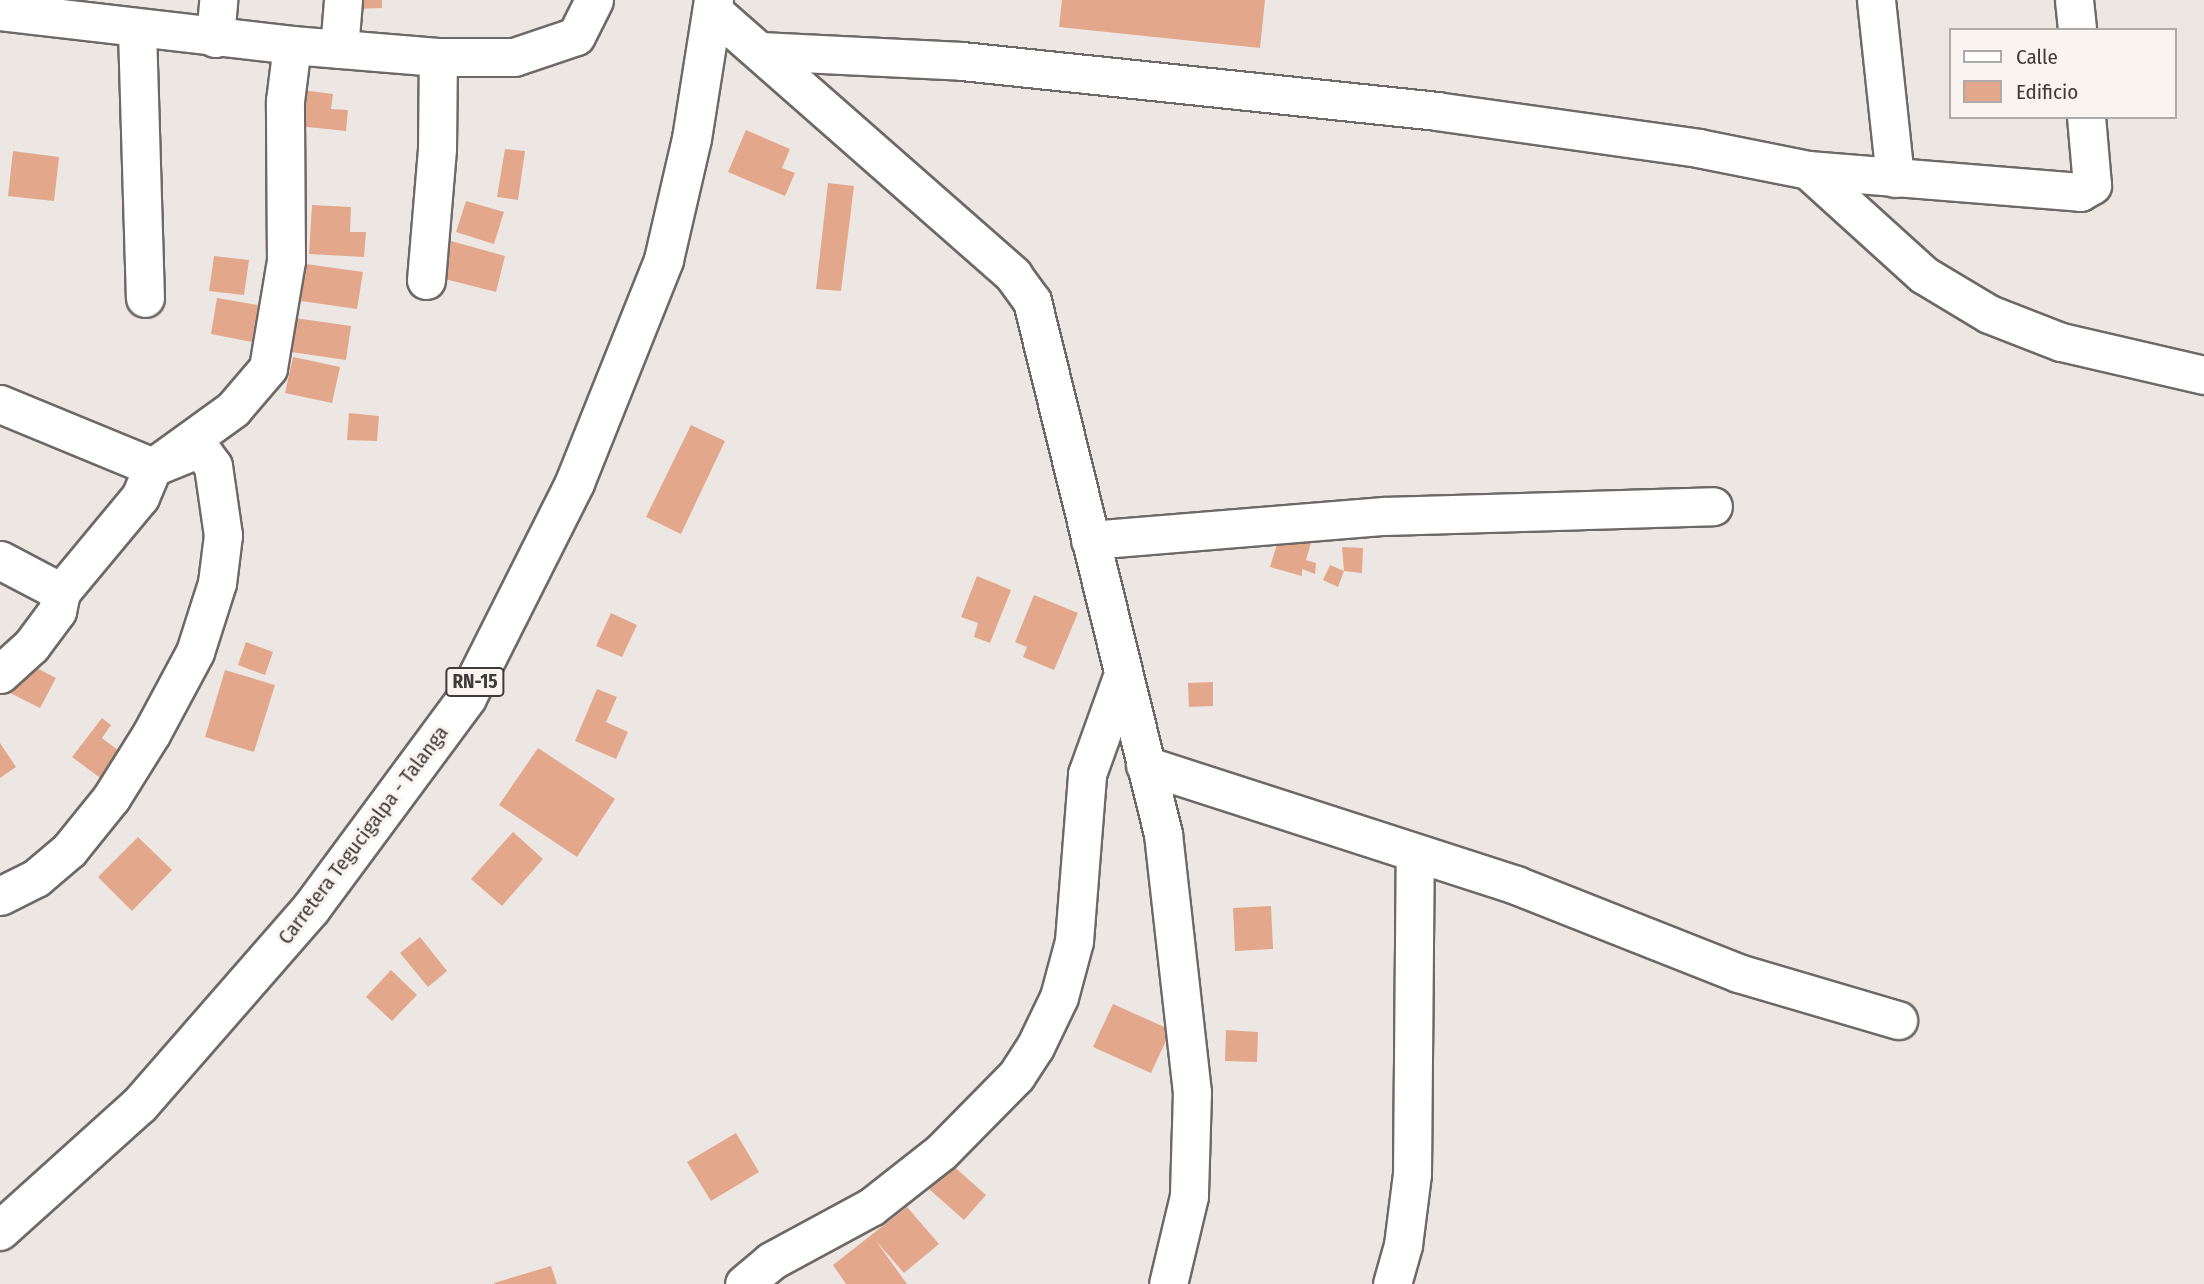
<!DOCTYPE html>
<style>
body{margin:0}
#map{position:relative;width:2204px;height:1284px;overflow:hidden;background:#ece7e3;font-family:"Fira Sans Condensed",sans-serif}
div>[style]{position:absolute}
.building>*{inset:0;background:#e3a88c}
.roads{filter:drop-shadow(2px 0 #6e6966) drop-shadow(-2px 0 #6e6966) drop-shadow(0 2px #6e6966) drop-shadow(0 -2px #6e6966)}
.minor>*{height:37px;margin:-18.5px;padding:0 18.5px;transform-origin:18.5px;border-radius:18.5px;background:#fff}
.major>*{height:38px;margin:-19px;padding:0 19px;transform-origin:19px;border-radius:19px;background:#fff}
span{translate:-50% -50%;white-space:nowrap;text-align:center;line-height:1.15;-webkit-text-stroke:6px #faf4f0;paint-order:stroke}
.shield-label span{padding:2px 5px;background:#faf4f0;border:2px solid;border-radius:5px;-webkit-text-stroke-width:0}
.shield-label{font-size:19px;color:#3d3b39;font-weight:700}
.street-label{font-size:21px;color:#3d3b39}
.legend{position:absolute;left:1949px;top:28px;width:228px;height:91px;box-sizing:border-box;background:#faf4f0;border:2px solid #aeaaa7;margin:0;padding:9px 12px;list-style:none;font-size:21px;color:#3d3b39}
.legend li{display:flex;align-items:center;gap:14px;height:35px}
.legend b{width:35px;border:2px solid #aeaaa7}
</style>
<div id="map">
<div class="building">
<i style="clip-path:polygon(354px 0,382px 0,382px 8px,355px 9px)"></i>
<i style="clip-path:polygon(1062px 0,1265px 0,1260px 48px,1059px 27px)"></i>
<i style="clip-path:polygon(301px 90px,333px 94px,331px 109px,348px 110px,346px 131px,298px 126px)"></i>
<i style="clip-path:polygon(746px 130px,790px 149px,782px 168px,795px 173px,785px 196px,728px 172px)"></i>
<i style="clip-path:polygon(505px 149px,525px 151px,518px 200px,497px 197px)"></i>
<i style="clip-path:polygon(13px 151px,59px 157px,54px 201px,8px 196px)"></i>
<i style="clip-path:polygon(828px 183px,854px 186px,841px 291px,816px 289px)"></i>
<i style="clip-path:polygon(466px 201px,504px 212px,494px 244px,456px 232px)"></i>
<i style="clip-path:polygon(312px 205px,351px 207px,350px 232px,366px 232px,364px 257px,309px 254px)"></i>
<i style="clip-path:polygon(451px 241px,505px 256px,496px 292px,441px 278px)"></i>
<i style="clip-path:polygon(214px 256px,249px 260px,244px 295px,209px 291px)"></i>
<i style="clip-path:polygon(306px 264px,363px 272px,357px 309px,301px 301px)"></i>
<i style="clip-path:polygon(217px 298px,258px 305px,252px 342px,211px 334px)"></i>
<i style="clip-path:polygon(288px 317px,351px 326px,346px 360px,284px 351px)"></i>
<i style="clip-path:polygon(293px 357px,340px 367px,332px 403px,285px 393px)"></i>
<i style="clip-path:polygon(349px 413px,379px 416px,377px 441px,347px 440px)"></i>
<i style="clip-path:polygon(691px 425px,725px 441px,681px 534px,646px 517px)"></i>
<i style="clip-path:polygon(1281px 531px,1312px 540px,1306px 560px,1316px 563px,1315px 574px,1302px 569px,1302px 576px,1270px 567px)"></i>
<i style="clip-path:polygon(1342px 547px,1363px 548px,1362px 573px,1344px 571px)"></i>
<i style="clip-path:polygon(1330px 565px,1344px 571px,1338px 587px,1323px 580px)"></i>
<i style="clip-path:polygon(977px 576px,1011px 590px,990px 643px,974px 637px,978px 623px,961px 617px)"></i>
<i style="clip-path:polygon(1034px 595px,1078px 613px,1054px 670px,1023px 657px,1027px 647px,1015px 642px)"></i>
<i style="clip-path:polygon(611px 613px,637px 625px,622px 657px,596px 646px)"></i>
<i style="clip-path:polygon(246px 642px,273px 652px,265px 675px,238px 665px)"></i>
<i style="clip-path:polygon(25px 662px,56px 678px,40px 708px,10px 693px)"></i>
<i style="clip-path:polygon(225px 670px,275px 685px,254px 752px,205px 737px)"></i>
<i style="clip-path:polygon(1213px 682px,1213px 706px,1189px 707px,1188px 683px)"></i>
<i style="clip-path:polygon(597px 689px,617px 697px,606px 722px,628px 732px,616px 759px,575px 741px)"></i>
<i style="clip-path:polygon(102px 718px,111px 725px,102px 738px,123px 754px,103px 780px,72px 757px)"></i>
<i style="clip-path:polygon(0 743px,16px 767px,0 778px)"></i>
<i style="clip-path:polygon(538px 748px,615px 799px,577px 857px,499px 805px)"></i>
<i style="clip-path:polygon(513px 832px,543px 859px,502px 906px,471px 879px)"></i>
<i style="clip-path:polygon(138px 837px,172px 870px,132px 911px,98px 877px)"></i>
<i style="clip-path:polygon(1271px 906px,1273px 949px,1235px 951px,1233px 908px)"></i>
<i style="clip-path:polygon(420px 937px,447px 971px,428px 987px,400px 953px)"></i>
<i style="clip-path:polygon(391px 970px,417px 995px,392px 1021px,366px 997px)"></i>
<i style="clip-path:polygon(1113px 1004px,1171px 1030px,1151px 1073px,1093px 1047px)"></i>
<i style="clip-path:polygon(1226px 1030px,1258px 1032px,1257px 1062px,1225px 1061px)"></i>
<i style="clip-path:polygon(736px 1133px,759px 1172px,711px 1201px,687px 1162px)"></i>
<i style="clip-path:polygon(951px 1164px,986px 1195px,964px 1220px,929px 1189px)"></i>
<i style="clip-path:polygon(907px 1207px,939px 1244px,904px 1273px,876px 1241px,907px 1284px,846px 1284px,833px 1265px)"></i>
<i style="clip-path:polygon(551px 1266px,557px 1284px,494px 1284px,494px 1283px)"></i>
</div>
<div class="roads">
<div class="minor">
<i style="left:1876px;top:0;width:179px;rotate:83.9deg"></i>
<i style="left:2074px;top:0;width:30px;rotate:84deg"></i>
<i style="left:0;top:11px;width:294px;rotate:6.6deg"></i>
<i style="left:292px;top:45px;width:146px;rotate:4.7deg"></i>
<i style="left:438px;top:57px;width:76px"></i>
<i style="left:514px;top:57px;width:65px;rotate:-18.7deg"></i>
<i style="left:576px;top:36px;width:40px;rotate:-63.4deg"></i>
<i style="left:713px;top:11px;width:400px;rotate:41.3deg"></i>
<i style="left:1013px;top:275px;width:32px;rotate:54deg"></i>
<i style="left:1032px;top:301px;width:549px;rotate:76.19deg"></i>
<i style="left:1163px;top:834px;width:260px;rotate:83.6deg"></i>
<i style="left:1192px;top:1092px;width:104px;rotate:91.7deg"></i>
<i style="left:1189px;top:1196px;width:90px;rotate:103.4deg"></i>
<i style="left:137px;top:30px;width:268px;rotate:88.3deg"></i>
<i style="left:215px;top:38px;width:38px;rotate:-85deg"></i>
<i style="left:339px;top:49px;width:49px;rotate:-85.3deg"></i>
<i style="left:760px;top:51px;width:202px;rotate:2.8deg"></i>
<i style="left:962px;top:61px;width:477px;rotate:6deg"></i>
<i style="left:1436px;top:111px;width:265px;rotate:8deg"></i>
<i style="left:1698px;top:148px;width:112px;rotate:11.3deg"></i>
<i style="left:1808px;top:170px;width:273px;rotate:4.6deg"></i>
<i style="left:2080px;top:192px;width:14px;rotate:-30deg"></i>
<i style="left:2092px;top:185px;width:68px;rotate:-95deg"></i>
<i style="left:1808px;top:170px;width:156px;rotate:42.2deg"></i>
<i style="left:1924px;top:275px;width:76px;rotate:31deg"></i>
<i style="left:1989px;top:314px;width:77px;rotate:21.3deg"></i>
<i style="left:2061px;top:342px;width:147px;rotate:13deg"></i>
<i style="left:426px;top:280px;width:132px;rotate:-85.2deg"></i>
<i style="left:437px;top:148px;width:91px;rotate:-89.4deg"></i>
<i style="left:0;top:404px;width:165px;rotate:22.4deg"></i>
<i style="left:153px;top:467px;width:51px;rotate:-22deg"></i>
<i style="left:200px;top:448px;width:22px;rotate:54deg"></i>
<i style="left:213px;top:466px;width:70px;rotate:81.8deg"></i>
<i style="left:223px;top:535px;width:48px;rotate:97.1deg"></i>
<i style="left:217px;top:583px;width:72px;rotate:107.7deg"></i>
<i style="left:195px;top:652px;width:93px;rotate:118.2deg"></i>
<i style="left:151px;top:734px;width:75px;rotate:122deg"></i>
<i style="left:111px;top:798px;width:67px;rotate:128.9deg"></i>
<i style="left:69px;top:850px;width:43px;rotate:139.7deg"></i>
<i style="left:36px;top:878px;width:40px;rotate:153.4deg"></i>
<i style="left:1090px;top:540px;width:295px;rotate:-4.7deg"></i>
<i style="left:1384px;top:516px;width:329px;rotate:-1.7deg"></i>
<i style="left:0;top:560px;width:69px;rotate:27.7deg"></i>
<i style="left:61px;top:592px;width:124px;rotate:-50.3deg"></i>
<i style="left:140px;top:497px;width:33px;rotate:-67deg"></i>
<i style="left:153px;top:467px;width:99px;rotate:-35.9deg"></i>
<i style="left:233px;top:409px;width:54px;rotate:-49.5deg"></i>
<i style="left:268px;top:368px;width:109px;rotate:-80.5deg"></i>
<i style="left:286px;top:261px;width:160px;rotate:-90.4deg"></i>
<i style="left:285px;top:101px;width:56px;rotate:-82.9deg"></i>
<i style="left:0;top:674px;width:42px;rotate:-42.1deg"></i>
<i style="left:31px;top:646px;width:44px;rotate:-53.4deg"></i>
<i style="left:57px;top:611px;width:19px;rotate:-78deg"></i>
<i style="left:1145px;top:765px;width:390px;rotate:17.9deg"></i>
<i style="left:1516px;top:885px;width:239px;rotate:21.6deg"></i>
<i style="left:1738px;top:973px;width:167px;rotate:16.4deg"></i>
<i style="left:744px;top:1284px;width:35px;rotate:-40deg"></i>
<i style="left:771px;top:1261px;width:114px;rotate:-28.4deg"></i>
<i style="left:871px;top:1207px;width:89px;rotate:-38.2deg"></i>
<i style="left:941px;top:1152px;width:107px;rotate:-45.4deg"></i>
<i style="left:1016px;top:1076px;width:35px;rotate:-57deg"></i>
<i style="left:1035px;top:1047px;width:55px;rotate:-64.4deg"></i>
<i style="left:1059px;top:997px;width:58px;rotate:-75deg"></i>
<i style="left:1074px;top:941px;width:168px;rotate:-85.5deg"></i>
<i style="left:1087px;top:774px;width:103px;rotate:-70.2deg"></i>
<i style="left:1392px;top:1284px;width:41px;rotate:-74.2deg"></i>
<i style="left:1403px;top:1245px;width:72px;rotate:-82.8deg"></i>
<i style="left:1412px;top:1174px;width:319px;rotate:-89.5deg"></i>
</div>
<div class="major">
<i style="left:0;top:1231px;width:188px;rotate:-42deg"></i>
<i style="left:140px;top:1105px;width:260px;rotate:-48.9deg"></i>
<i style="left:311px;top:909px;width:262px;rotate:-53.5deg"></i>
<i style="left:467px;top:698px;width:241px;rotate:-63.3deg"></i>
<i style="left:575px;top:483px;width:240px;rotate:-68.2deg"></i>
<i style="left:664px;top:260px;width:124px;rotate:-77deg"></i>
<i style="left:692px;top:139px;width:141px;rotate:-81deg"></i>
</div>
</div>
<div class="shield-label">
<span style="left:475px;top:682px">RN-15</span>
</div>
<div class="street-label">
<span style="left:363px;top:835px;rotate:-53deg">Carretera Tegucigalpa - Talanga</span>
</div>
<ul class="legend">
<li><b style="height:9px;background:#fff"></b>Calle</li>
<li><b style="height:19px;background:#e3a88c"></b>Edificio</li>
</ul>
</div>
